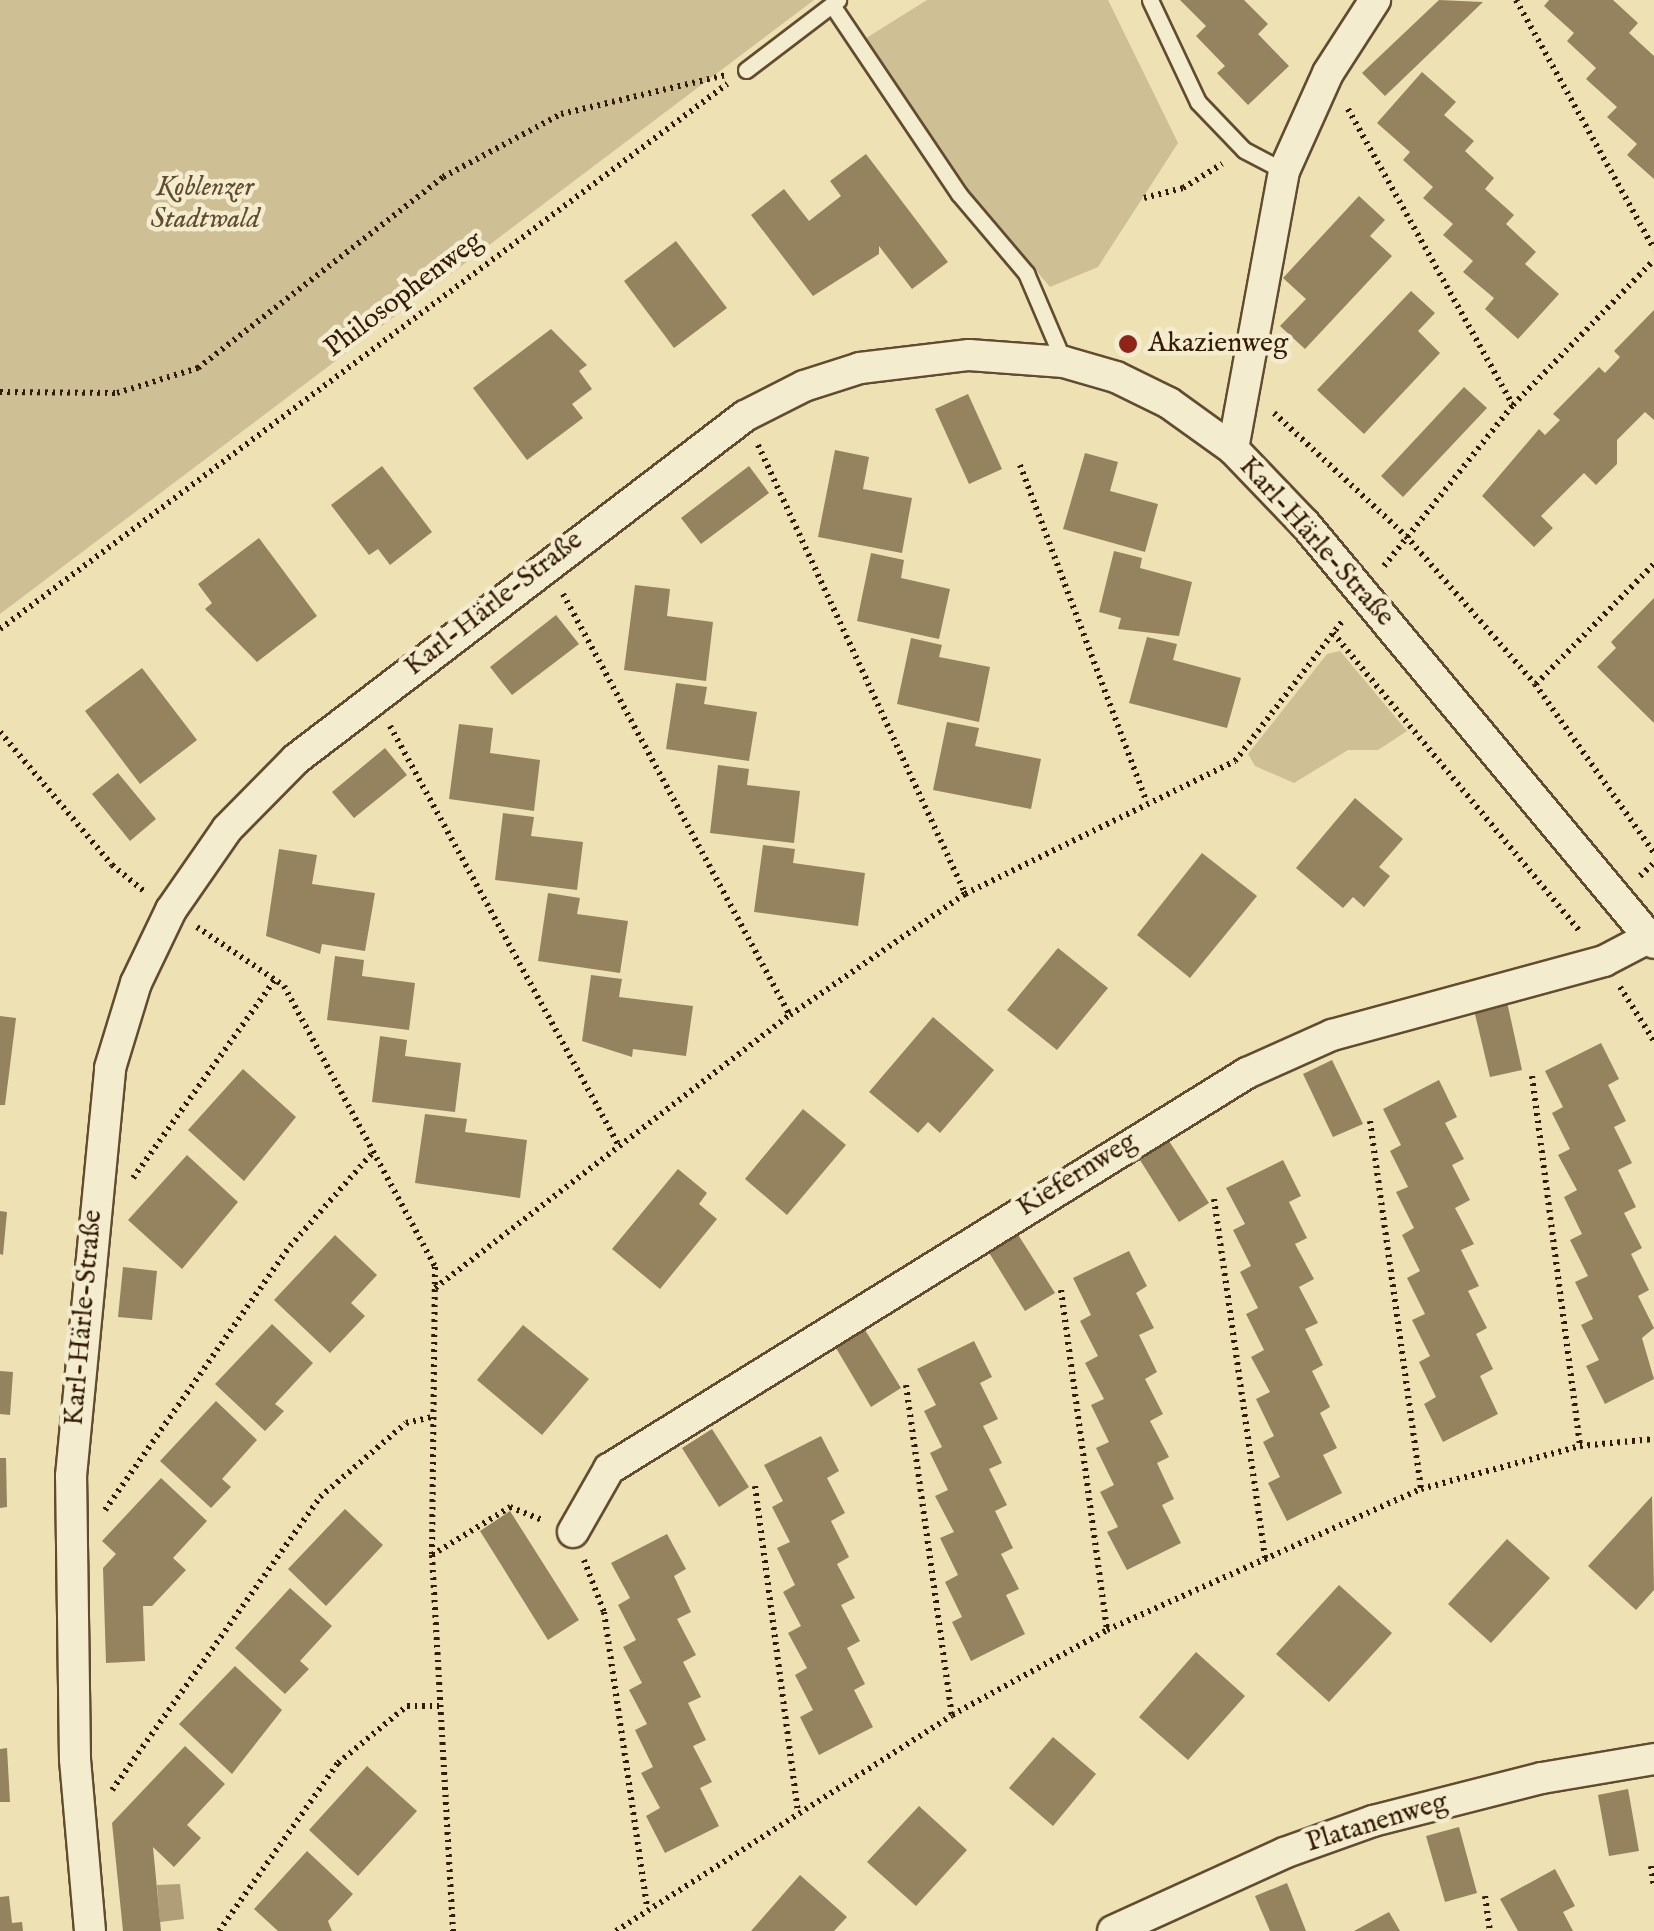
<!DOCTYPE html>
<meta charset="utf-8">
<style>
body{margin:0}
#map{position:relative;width:1654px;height:1931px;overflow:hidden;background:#eee1b3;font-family:"IM FELL English",serif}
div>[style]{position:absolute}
.green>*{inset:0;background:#cebf95}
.water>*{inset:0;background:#af9e78}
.building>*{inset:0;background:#95825f}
.path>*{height:6px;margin-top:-3px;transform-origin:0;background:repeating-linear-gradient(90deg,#341b05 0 2.5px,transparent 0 7.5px)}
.roads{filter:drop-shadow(2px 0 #624c30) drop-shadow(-2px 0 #624c30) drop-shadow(0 2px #624c30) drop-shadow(0 -2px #624c30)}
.lane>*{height:15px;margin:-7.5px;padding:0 7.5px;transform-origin:7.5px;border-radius:7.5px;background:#f4ecce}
.street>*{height:30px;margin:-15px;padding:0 15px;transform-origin:15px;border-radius:15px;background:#f4ecce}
.dots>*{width:28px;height:28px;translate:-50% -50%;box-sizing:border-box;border:5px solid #f4ecce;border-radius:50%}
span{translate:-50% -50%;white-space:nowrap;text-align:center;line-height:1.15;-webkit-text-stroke:9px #f4ecce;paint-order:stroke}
.park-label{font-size:28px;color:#624c30;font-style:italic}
.street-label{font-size:28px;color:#341b05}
.poi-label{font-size:28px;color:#341b05}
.left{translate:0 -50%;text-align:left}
</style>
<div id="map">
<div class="green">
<i style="clip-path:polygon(0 0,814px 0,0 614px)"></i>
<i style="clip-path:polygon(927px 0,1108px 0,1178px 143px,1098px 267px,1050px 287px,966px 188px,863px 40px)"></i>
<i style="clip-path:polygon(1340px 651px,1407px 731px,1378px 750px,1348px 750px,1294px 783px,1255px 766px,1248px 754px,1327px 654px)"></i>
</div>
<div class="water">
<i style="clip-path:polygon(180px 1884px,184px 1919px,160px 1922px,157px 1885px)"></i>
</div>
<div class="building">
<i style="clip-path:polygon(1180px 0,1244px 0,1268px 24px,1258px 34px,1289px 66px,1248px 105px,1217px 73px,1225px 66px,1196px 36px,1206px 26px)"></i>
<i style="clip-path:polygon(1439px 0,1483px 2px,1385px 96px,1362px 73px)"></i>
<i style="clip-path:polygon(1549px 0,1613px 0,1638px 23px,1629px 33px,1654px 56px,1654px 179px,1627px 155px,1637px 144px,1607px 117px,1617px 107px,1586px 79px,1596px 68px,1567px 41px,1574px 33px,1544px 6px)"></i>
<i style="clip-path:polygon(1422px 72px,1456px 102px,1444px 115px,1474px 141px,1465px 151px,1494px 178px,1485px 189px,1514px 215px,1506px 224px,1536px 252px,1525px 264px,1559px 294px,1518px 339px,1485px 309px,1494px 298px,1463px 272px,1473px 261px,1443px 235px,1453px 224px,1423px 198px,1433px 187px,1403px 160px,1410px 152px,1377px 123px)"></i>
<i style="clip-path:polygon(866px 154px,948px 262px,912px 289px,879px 246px,879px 254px,813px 296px,751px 215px,784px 189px,809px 221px,841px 196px,830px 181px)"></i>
<i style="clip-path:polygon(1359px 196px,1385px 220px,1370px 236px,1392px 256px,1305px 349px,1280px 326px,1306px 299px,1283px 278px)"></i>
<i style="clip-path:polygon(676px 241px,727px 308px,674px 348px,624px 281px)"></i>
<i style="clip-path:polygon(1411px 291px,1435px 313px,1418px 331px,1440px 353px,1364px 434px,1317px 390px)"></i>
<i style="clip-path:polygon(1654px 310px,1654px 420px,1645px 412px,1617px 440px,1617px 464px,1596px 485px,1584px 473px,1541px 516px,1553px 528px,1534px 547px,1482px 496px,1539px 429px,1545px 435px,1560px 420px,1553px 414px,1599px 367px,1605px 373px,1620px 357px,1614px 351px)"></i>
<i style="clip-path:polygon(551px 329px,587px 365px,579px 371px,592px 389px,572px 404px,583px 418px,527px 460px,473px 388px)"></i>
<i style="clip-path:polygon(1464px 387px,1487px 408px,1403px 497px,1381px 476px)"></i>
<i style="clip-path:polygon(968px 394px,1002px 469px,969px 484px,935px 409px)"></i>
<i style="clip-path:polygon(835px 450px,869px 457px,863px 489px,912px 498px,902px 553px,818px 537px)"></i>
<i style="clip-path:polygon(1085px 453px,1118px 462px,1110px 491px,1158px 504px,1145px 552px,1063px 529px)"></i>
<i style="clip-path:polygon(382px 466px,432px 532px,390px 565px,378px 549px,369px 555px,331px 505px)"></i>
<i style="clip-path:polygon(749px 466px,769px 493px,701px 544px,681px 518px)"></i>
<i style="clip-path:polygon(259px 538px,317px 616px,257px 662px,205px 609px,212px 603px,198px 584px)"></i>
<i style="clip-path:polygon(1114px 551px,1142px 558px,1140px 568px,1192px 582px,1179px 636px,1118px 629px,1121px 618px,1099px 612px)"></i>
<i style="clip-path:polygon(871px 553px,904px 560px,901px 578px,950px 589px,939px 639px,857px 621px)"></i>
<i style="clip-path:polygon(635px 585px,670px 589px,667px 616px,713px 622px,706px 681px,624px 670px)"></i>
<i style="clip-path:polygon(1654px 598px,1654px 723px,1597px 667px,1616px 648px,1611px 642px)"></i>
<i style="clip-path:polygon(556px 615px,579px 644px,512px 695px,490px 667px)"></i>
<i style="clip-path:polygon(1147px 637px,1177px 644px,1173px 660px,1241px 678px,1227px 728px,1129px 703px)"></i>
<i style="clip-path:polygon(911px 638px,942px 645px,939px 657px,990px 667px,979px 722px,897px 704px)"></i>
<i style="clip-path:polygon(142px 668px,197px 740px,140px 784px,85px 711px)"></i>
<i style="clip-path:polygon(676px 683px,707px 687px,704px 704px,757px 712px,749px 761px,666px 749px)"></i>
<i style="clip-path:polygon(947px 722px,979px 728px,975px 746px,1041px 759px,1031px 809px,933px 790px)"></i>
<i style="clip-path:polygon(459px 724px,493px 728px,490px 753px,540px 760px,534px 811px,449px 799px)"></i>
<i style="clip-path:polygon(385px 748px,407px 775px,354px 818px,332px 792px)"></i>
<i style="clip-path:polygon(718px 765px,749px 769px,747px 785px,800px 791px,794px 843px,710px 833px)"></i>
<i style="clip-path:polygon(118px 773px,156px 819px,130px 841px,92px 794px)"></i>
<i style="clip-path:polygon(1355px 798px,1403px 839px,1379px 867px,1390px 876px,1364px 907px,1353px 897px,1343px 908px,1296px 868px)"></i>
<i style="clip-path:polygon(503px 813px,534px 817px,531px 836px,583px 842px,577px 890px,495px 880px)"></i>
<i style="clip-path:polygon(763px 845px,795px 849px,793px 863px,865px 873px,858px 926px,754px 912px)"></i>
<i style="clip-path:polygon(279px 849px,317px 855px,312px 884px,375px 893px,365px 951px,322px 944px,320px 954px,266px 936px)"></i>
<i style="clip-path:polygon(1202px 853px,1257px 896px,1190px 978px,1137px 935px)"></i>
<i style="clip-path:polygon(548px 893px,580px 898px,577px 914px,628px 921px,620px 973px,538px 961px)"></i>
<i style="clip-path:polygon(1058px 948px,1108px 988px,1057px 1050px,1007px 1010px)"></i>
<i style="clip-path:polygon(335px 956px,364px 960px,362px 976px,415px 983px,409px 1030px,327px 1020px)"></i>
<i style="clip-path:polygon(591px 975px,622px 979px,619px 997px,693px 1006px,686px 1056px,633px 1049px,632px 1057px,582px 1041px)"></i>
<i style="clip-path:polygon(1507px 1002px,1522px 1070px,1490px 1077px,1474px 1010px)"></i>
<i style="clip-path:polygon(0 1016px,16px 1018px,5px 1105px,0 1105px)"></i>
<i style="clip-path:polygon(933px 1017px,994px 1070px,940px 1133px,928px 1122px,918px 1133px,869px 1092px)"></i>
<i style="clip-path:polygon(380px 1036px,407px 1040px,405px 1056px,461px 1063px,455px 1112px,372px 1102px)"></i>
<i style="clip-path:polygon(1601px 1043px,1619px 1079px,1608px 1085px,1626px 1121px,1614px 1127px,1632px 1163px,1618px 1170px,1636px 1207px,1624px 1213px,1642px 1248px,1631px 1254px,1649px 1290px,1638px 1296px,1654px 1328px,1642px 1338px,1654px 1379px,1605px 1404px,1586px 1366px,1599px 1360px,1581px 1325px,1593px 1319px,1575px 1282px,1588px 1276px,1570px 1240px,1582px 1234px,1564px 1197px,1577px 1190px,1558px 1155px,1570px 1149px,1552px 1113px,1563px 1107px,1545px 1071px)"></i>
<i style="clip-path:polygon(1332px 1060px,1363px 1124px,1333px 1137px,1303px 1074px)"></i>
<i style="clip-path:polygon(243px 1069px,296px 1117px,244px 1181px,188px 1130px)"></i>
<i style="clip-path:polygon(1439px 1080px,1457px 1117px,1445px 1123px,1464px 1159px,1452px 1165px,1470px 1200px,1455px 1208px,1474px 1244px,1461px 1250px,1479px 1286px,1468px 1291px,1487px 1328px,1476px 1334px,1493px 1369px,1480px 1376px,1498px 1414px,1443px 1442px,1424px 1404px,1436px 1397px,1419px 1362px,1430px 1356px,1412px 1320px,1425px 1314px,1407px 1278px,1420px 1271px,1402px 1235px,1414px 1228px,1396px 1192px,1408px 1187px,1390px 1151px,1401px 1145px,1383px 1109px)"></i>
<i style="clip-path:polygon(803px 1109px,846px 1145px,787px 1215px,745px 1179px)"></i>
<i style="clip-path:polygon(425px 1114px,467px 1119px,465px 1132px,527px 1140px,520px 1198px,415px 1183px)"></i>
<i style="clip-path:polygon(1169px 1141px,1209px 1203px,1179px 1222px,1140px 1160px)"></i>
<i style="clip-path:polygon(187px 1155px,238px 1202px,182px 1269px,128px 1220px)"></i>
<i style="clip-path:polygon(1283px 1160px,1301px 1196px,1289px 1202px,1307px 1238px,1295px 1244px,1314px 1279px,1299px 1287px,1318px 1323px,1305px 1329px,1323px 1365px,1312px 1371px,1330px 1407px,1320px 1413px,1337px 1448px,1323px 1455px,1342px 1493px,1287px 1521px,1268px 1483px,1280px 1477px,1263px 1442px,1274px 1436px,1256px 1399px,1270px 1392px,1251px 1357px,1264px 1350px,1246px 1314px,1258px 1308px,1240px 1272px,1251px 1266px,1233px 1230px,1245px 1224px,1226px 1188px)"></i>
<i style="clip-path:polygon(678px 1169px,707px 1193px,699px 1204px,717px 1219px,660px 1289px,612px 1249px)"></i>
<i style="clip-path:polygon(0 1211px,7px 1212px,3px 1255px,0 1254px)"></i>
<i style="clip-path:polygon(1017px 1233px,1055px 1293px,1025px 1311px,988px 1251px)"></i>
<i style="clip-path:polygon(335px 1235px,377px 1275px,351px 1303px,365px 1316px,330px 1353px,274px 1300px)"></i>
<i style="clip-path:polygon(1129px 1251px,1147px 1286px,1136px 1293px,1154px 1328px,1139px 1335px,1157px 1372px,1145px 1379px,1163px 1414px,1150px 1421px,1169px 1457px,1157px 1463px,1174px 1499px,1162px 1505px,1181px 1543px,1127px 1570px,1107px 1532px,1118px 1527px,1100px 1492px,1114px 1485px,1096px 1448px,1109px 1442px,1091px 1405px,1104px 1399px,1085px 1363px,1098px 1356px,1080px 1321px,1091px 1315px,1073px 1278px)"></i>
<i style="clip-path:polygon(123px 1267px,157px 1271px,152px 1320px,118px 1317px)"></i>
<i style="clip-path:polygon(272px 1324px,313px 1363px,275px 1404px,284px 1411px,265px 1431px,215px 1384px)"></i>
<i style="clip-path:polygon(523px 1325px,589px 1379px,542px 1435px,477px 1380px)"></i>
<i style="clip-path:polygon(865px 1330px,901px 1388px,871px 1407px,836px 1348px)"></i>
<i style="clip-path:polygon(974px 1341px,992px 1377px,980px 1383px,998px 1419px,983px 1426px,1002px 1463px,989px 1469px,1007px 1505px,995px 1511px,1013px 1548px,1001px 1554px,1019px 1589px,1006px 1595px,1025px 1634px,971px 1661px,952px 1622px,962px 1617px,945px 1582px,958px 1575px,940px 1538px,954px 1532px,935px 1496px,948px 1490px,930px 1453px,942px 1447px,924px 1411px,936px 1405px,917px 1369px)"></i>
<i style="clip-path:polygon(0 1371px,13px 1372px,10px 1415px,0 1414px)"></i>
<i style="clip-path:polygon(216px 1401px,257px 1440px,222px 1479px,231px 1487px,211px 1508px,160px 1461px)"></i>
<i style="clip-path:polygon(712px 1429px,749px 1487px,719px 1507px,682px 1448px)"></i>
<i style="clip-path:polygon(821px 1436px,839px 1471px,827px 1478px,845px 1513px,831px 1521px,849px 1557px,837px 1564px,855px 1598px,841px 1605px,860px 1641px,847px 1648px,865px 1684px,854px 1690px,873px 1727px,819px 1755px,800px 1717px,813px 1710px,795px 1675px,807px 1668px,788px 1633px,801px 1626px,783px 1592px,795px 1585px,777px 1548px,790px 1542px,772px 1507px,783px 1501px,764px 1465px)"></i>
<i style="clip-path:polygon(0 1458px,6px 1458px,7px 1507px,0 1508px)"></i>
<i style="clip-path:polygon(161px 1478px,207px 1521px,173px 1558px,186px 1570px,152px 1606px,143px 1606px,145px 1661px,106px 1663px,103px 1568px,116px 1554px,102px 1541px)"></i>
<i style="clip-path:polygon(1652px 1496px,1654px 1590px,1636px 1610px,1588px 1566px)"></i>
<i style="clip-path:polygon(345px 1509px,383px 1545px,326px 1606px,288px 1569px)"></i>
<i style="clip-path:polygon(510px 1511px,579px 1620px,548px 1640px,480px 1531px)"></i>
<i style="clip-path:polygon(667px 1534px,686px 1569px,674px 1576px,691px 1612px,677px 1619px,696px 1655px,683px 1662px,701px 1697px,688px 1703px,706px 1740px,693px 1746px,712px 1782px,700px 1788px,719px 1826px,665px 1853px,646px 1816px,660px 1808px,641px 1773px,653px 1767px,635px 1730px,647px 1724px,629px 1690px,642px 1683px,623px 1647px,636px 1640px,618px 1605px,630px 1598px,611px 1563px)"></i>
<i style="clip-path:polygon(1507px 1539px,1550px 1578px,1491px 1643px,1448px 1604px)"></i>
<i style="clip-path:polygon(1339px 1585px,1392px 1633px,1329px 1702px,1276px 1654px)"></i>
<i style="clip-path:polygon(290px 1588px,332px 1626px,300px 1661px,309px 1669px,285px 1694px,235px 1648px)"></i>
<i style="clip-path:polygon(1196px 1652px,1245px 1696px,1188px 1760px,1139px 1717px)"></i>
<i style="clip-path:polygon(235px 1666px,282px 1710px,232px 1774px,179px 1724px)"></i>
<i style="clip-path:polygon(1053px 1737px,1096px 1774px,1053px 1826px,1009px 1788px)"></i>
<i style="clip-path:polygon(185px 1746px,225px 1784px,187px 1825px,201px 1838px,174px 1867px,153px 1847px,161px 1931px,123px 1931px,112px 1823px)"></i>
<i style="clip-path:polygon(7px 1748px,10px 1802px,0 1802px,0 1749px)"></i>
<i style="clip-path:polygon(367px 1766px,417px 1811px,358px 1876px,309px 1830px)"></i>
<i style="clip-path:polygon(1628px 1789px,1639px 1851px,1609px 1856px,1598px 1795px)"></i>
<i style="clip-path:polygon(919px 1806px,967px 1850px,916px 1906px,867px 1862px)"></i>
<i style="clip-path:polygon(1459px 1827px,1477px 1893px,1445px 1902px,1426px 1836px)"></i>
<i style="clip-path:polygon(307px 1851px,353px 1894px,328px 1921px,332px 1931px,278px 1931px,254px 1909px)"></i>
<i style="clip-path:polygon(1555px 1869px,1575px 1906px,1563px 1912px,1573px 1931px,1518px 1931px,1500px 1899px)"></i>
<i style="clip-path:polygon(800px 1875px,847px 1917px,834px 1931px,751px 1931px)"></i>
<i style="clip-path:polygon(1287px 1883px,1306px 1931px,1270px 1931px,1255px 1896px)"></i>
<i style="clip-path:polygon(9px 1896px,12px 1923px,22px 1922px,23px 1931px,0 1931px,0 1897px)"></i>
<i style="clip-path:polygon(1389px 1912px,1400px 1931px,1354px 1931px)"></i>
</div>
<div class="path">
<i style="left:1516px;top:0;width:285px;rotate:61deg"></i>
<i style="left:1348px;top:109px;width:339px;rotate:60.9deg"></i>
<i style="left:1144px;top:198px;width:40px;rotate:-14.4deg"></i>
<i style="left:1183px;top:188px;width:46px;rotate:-31.6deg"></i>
<i style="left:0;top:392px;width:117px;rotate:0.5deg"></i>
<i style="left:117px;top:393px;width:85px;rotate:-17.2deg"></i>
<i style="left:198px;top:368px;width:311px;rotate:-37.9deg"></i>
<i style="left:443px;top:177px;width:134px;rotate:-28.1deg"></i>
<i style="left:561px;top:114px;width:170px;rotate:-13.3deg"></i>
<i style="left:1274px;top:413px;width:180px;rotate:43deg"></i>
<i style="left:1406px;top:536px;width:196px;rotate:48.9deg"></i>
<i style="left:1535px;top:684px;width:207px;rotate:54.8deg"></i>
<i style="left:758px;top:445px;width:494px;rotate:65.2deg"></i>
<i style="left:1020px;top:465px;width:360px;rotate:69.4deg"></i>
<i style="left:1384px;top:566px;width:206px;rotate:-51.3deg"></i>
<i style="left:1513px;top:405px;width:202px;rotate:-45.8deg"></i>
<i style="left:563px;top:594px;width:478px;rotate:61.7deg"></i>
<i style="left:0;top:629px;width:909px;rotate:-36.86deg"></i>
<i style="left:1333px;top:633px;width:389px;rotate:50.4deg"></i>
<i style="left:1536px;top:684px;width:168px;rotate:-45.5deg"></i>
<i style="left:390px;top:726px;width:478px;rotate:61.4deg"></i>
<i style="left:0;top:732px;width:174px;rotate:49.9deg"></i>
<i style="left:112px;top:865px;width:43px;rotate:39.3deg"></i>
<i style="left:1640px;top:876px;width:19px;rotate:-43deg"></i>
<i style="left:197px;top:927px;width:105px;rotate:34.1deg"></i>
<i style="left:284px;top:986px;width:319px;rotate:61.7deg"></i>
<i style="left:435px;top:1267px;width:288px;rotate:90.6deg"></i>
<i style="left:432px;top:1555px;width:377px;rotate:86.8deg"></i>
<i style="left:1620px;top:987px;width:64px;rotate:57.8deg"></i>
<i style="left:1532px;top:1076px;width:373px;rotate:82.6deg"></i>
<i style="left:1370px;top:1121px;width:372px;rotate:82.1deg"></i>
<i style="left:133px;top:1178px;width:244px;rotate:-54.4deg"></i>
<i style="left:1214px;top:1199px;width:364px;rotate:81.9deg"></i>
<i style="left:435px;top:1288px;width:448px;rotate:-37.6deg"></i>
<i style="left:790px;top:1015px;width:213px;rotate:-34.7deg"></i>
<i style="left:965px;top:894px;width:301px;rotate:-26.2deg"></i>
<i style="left:1235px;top:761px;width:178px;rotate:-52.5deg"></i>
<i style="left:1061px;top:1290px;width:343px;rotate:82.3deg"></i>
<i style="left:906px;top:1385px;width:333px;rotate:82.1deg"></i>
<i style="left:755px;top:1486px;width:328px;rotate:82.5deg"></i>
<i style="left:105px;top:1510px;width:322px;rotate:-55deg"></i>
<i style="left:290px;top:1246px;width:127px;rotate:-48.5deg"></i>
<i style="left:432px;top:1555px;width:92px;rotate:-31.6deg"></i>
<i style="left:510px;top:1507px;width:35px;rotate:22deg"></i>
<i style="left:584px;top:1560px;width:56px;rotate:69deg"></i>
<i style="left:604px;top:1612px;width:298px;rotate:81.7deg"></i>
<i style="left:112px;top:1790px;width:359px;rotate:-54.6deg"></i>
<i style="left:320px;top:1497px;width:113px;rotate:-40.7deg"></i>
<i style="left:406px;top:1423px;width:26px;rotate:-13deg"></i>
<i style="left:1651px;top:1866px;width:22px;rotate:82deg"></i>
<i style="left:1485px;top:1896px;width:35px;rotate:82deg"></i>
<i style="left:219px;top:1931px;width:206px;rotate:-54.7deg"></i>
<i style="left:338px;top:1763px;width:89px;rotate:-39.6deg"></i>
<i style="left:407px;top:1706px;width:32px"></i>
<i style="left:616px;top:1931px;width:399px;rotate:-32.7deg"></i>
<i style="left:952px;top:1715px;width:177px;rotate:-28.7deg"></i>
<i style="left:1107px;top:1630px;width:344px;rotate:-24.2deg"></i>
<i style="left:1421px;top:1489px;width:165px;rotate:-15.1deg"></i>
<i style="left:1580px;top:1446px;width:74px;rotate:-5.4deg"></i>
</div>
<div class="roads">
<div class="lane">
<i style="left:1150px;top:0;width:113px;rotate:64.8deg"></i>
<i style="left:1198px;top:102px;width:66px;rotate:46.2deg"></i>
<i style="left:1244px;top:150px;width:45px;rotate:27.7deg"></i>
<i style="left:832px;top:5px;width:228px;rotate:56.1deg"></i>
<i style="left:959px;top:194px;width:104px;rotate:49.7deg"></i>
<i style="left:1026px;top:273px;width:97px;rotate:66.9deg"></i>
<i style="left:746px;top:70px;width:116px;rotate:-37.3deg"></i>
</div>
<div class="street">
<i style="left:1233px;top:449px;width:283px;rotate:-79.6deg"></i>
<i style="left:1284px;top:171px;width:107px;rotate:-65.8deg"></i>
<i style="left:1328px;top:73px;width:87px;rotate:-57.2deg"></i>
<i style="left:573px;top:1532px;width:73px;rotate:-60.3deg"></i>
<i style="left:609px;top:1469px;width:751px;rotate:-31.83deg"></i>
<i style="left:1247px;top:1073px;width:93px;rotate:-24.1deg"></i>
<i style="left:1332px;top:1035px;width:282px;rotate:-15.2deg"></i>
<i style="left:1604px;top:961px;width:52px;rotate:-27.6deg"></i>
<i style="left:90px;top:1931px;width:173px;rotate:-95deg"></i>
<i style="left:75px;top:1759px;width:283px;rotate:-90.8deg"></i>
<i style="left:71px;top:1476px;width:410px;rotate:-84.5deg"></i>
<i style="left:110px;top:1068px;width:89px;rotate:-73deg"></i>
<i style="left:136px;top:983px;width:81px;rotate:-64.4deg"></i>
<i style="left:171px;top:910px;width:98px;rotate:-55.3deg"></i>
<i style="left:227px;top:829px;width:98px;rotate:-45.4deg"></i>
<i style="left:296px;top:759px;width:565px;rotate:-37.38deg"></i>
<i style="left:745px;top:416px;width:66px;rotate:-27deg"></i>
<i style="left:804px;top:386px;width:59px;rotate:-17.8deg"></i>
<i style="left:860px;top:368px;width:110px;rotate:-6.8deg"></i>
<i style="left:969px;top:355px;width:95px;rotate:4.2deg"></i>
<i style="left:1064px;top:362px;width:54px;rotate:16.1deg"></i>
<i style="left:1116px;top:377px;width:59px;rotate:26.1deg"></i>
<i style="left:1169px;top:403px;width:79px;rotate:35.7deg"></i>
<i style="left:1233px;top:449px;width:104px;rotate:46.2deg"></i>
<i style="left:1305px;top:524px;width:545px;rotate:50.21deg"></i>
<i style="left:1113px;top:1931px;width:188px;rotate:-24.5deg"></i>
<i style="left:1284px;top:1853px;width:95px;rotate:-19.8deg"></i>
<i style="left:1373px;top:1821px;width:174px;rotate:-14.3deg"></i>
<i style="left:1542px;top:1778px;width:114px;rotate:-9.6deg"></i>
</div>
</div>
<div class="dots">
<i style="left:1128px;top:344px;background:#8f2418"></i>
</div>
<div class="park-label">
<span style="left:205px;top:204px">Koblenzer<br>Stadtwald</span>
</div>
<div class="street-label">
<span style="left:404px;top:295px;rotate:-37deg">Philosophenweg</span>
<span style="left:1316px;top:542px;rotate:48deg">Karl-Härle-Straße</span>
<span style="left:494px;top:604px;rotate:-38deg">Karl-Härle-Straße</span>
<span style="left:1077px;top:1175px;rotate:-32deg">Kiefernweg</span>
<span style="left:84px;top:1318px;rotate:-85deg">Karl-Härle-Straße</span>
<span style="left:1377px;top:1823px;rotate:-17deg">Platanenweg</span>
</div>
<div class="poi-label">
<span class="left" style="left:1148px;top:344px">Akazienweg</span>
</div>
</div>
